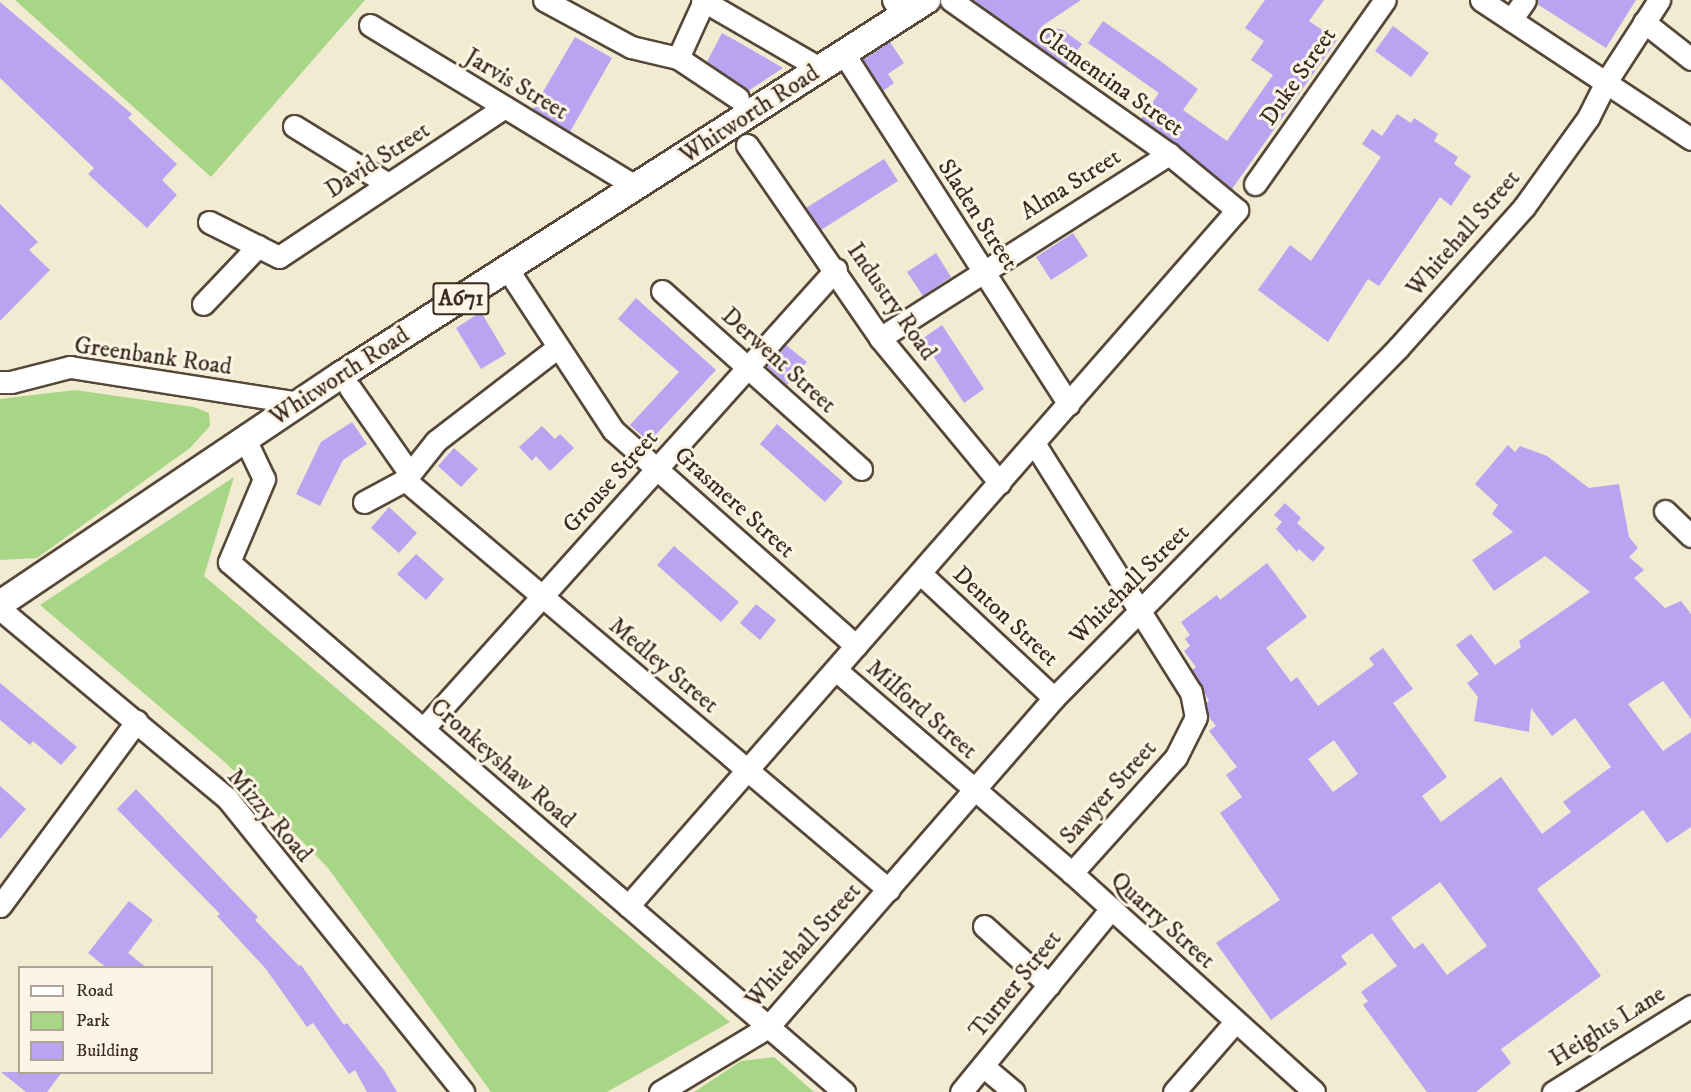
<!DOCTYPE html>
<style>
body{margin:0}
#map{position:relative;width:1691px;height:1092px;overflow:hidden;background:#f2ebd1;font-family:"IM FELL DW Pica",serif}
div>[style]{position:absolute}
.green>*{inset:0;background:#a7d786}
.building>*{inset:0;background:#b8a4f0}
.roads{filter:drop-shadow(2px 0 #564739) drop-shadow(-2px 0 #564739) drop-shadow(0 2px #564739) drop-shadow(0 -2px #564739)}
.minor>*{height:21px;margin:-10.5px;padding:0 10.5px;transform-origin:10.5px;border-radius:10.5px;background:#fff}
.major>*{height:26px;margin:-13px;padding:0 13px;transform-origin:13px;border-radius:13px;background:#fff}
span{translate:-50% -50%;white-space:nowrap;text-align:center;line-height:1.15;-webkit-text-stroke:6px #fcf5e5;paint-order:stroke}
.shield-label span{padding:2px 4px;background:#fcf5e5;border:2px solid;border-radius:4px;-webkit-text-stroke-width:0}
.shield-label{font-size:22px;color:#3b2a1e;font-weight:700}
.street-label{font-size:24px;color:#3b2a1e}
.legend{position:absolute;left:18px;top:966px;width:195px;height:108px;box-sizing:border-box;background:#fcf5e5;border:2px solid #afa495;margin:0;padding:8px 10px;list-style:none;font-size:18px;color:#3b2a1e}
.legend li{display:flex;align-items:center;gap:12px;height:30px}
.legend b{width:30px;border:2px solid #afa495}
</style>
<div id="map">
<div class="green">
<i style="clip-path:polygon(15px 0,365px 0,211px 177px)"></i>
<i style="clip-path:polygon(75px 390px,194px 407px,209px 413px,210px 426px,190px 448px,37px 558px,0 560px,0 399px)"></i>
<i style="clip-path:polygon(234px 477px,204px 576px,730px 1022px,607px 1092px,491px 1092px,328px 868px,227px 764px,40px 605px)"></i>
<i style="clip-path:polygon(774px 1057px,814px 1092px,694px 1092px,741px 1061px)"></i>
</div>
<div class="building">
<i style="clip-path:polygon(973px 0,1081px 0,1042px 26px,1063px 30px,1082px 44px,1066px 66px)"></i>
<i style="clip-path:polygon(1265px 0,1324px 0,1309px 21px,1337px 40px,1232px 189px,1141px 119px,1159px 93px,1088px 43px,1103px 21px,1159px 60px,1198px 89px,1183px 110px,1227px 141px,1273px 75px,1251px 60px,1264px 41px,1245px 28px)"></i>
<i style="clip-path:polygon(1538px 0,1636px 0,1606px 48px,1537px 4px)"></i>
<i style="clip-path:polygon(0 2px,132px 114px,128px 118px,177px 164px,162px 180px,177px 195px,147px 228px,88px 174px,94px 168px,0 78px)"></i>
<i style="clip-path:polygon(1393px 26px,1429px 53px,1411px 77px,1375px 51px)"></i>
<i style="clip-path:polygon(722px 33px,740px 43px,783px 68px,748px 91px,707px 62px)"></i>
<i style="clip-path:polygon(575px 37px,612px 58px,570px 132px,533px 109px)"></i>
<i style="clip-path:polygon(890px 42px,904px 63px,888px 74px,894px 83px,883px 91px,863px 60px)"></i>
<i style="clip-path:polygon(1397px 114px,1411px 123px,1414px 118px,1438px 134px,1434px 141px,1458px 157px,1454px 164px,1471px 176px,1451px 206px,1440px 197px,1379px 286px,1368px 279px,1328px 342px,1258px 290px,1290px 245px,1311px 261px,1381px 157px,1362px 144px,1372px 129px,1382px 136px)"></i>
<i style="clip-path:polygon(884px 159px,898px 181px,821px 230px,806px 208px)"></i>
<i style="clip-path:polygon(0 204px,38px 242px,29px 250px,50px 270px,0 321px)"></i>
<i style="clip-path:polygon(1073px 233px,1088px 256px,1051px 280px,1036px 257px)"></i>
<i style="clip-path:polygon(936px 253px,951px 277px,923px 296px,907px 272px)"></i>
<i style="clip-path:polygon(636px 298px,716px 370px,649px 442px,630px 425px,679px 372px,618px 319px)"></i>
<i style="clip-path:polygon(481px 312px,506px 354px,481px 369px,456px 328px)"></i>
<i style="clip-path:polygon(942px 325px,984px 389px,964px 403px,922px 339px)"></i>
<i style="clip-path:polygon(786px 345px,807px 362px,787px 385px,767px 367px)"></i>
<i style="clip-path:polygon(352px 422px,367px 444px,343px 460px,320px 506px,296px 494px,321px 442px)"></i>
<i style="clip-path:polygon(777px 424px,843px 482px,825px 502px,760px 444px)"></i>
<i style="clip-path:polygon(542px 426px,555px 439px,560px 434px,574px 448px,550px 471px,536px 456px,532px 461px,519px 447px)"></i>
<i style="clip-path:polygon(evenodd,1508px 445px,1515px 452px,1520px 446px,1547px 456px,1589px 488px,1619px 484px,1629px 537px,1638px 548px,1629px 557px,1644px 570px,1634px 578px,1665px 608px,1681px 601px,1691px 614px,1691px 719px,1663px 681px,1628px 704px,1663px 751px,1691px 732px,1691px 827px,1667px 843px,1643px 810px,1537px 889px,1601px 976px,1501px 1049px,1511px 1063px,1476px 1092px,1427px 1092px,1363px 1005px,1368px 1001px,1361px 992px,1397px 966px,1372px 933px,1341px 956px,1347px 964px,1271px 1020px,1216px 943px,1280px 900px,1220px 813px,1242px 797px,1226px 775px,1237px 767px,1209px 731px,1216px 726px,1208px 716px,1206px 703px,1209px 701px,1192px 670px,1196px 667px,1184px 651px,1190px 646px,1185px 639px,1190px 635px,1181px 622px,1217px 595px,1220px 600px,1267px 563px,1307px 617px,1266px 648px,1291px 682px,1297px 677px,1318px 706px,1374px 665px,1369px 658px,1383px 648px,1413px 689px,1393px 703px,1447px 777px,1422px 796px,1441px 822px,1501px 777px,1542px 834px,1571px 812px,1563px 802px,1611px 767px,1575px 718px,1552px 736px,1531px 708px,1529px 732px,1474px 721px,1478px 697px,1467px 683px,1479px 674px,1456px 645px,1471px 634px,1495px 665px,1521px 647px,1519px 641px,1590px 592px,1545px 556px,1494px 591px,1472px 560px,1513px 532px,1492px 514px,1498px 505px,1475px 484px,1508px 445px,1334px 740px,1358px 774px,1333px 792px,1308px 759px,1334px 740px,1508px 445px,1440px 882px,1487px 946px,1447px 975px,1423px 943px,1414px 949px,1391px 918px,1440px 882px)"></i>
<i style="clip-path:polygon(454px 448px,478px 469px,461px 487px,438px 466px)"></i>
<i style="clip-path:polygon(1285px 503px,1301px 518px,1297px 523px,1325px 548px,1313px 562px,1299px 549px,1297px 552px,1276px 529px,1282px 522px,1274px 515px)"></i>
<i style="clip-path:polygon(389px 507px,417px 533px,399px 553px,371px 528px)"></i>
<i style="clip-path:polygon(674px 546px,739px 602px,721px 622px,657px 565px)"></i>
<i style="clip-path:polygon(416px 554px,444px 579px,426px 600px,397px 574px)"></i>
<i style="clip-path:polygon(756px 604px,776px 620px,760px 640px,740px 623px)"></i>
<i style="clip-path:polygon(0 683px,77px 747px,61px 765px,33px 741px,30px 745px,0 720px)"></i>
<i style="clip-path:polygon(0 786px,26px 809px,0 839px)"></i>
<i style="clip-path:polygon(136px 789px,258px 917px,255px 920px,299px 966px,301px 965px,344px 1025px,347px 1023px,384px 1070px,397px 1092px,367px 1092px,355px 1070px,349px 1074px,313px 1023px,307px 1027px,266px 969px,217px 916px,220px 914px,117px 809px)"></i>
<i style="clip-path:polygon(129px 901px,153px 920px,128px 953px,147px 968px,107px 968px,88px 953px)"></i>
<i style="clip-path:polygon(1px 1072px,62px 1072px,47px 1092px,26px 1092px)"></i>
</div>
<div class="roads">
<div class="minor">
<i style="left:544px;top:0;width:99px;rotate:28.4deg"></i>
<i style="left:631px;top:47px;width:48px;rotate:13.2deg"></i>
<i style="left:678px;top:58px;width:72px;rotate:33.7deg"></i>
<i style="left:702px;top:0;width:138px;rotate:30.1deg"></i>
<i style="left:893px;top:0;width:19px;rotate:54deg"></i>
<i style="left:1481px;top:0;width:252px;rotate:33.5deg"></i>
<i style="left:1511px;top:20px;width:24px;rotate:-55deg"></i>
<i style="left:1644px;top:22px;width:60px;rotate:38.2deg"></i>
<i style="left:370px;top:25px;width:311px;rotate:31.3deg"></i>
<i style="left:844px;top:54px;width:416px;rotate:57.3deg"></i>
<i style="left:678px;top:58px;width:63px;rotate:-65.5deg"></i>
<i style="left:294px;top:126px;width:110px;rotate:31.7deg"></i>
<i style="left:747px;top:145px;width:234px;rotate:55.4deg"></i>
<i style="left:880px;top:338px;width:188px;rotate:50.4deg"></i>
<i style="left:1255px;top:184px;width:225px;rotate:-54.8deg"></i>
<i style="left:209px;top:222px;width:78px;rotate:26.6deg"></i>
<i style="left:279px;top:257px;width:271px;rotate:-33.6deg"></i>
<i style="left:508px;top:270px;width:191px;rotate:56.7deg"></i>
<i style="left:613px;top:430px;width:325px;rotate:41.6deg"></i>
<i style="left:662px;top:291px;width:267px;rotate:41.8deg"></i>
<i style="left:203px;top:304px;width:80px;rotate:-46.5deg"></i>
<i style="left:880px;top:338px;width:343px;rotate:-32.5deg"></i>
<i style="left:0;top:382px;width:11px"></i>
<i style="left:11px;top:382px;width:61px;rotate:-14.3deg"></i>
<i style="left:70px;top:367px;width:233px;rotate:8.9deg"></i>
<i style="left:350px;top:388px;width:105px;rotate:55.1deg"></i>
<i style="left:245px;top:439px;width:44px;rotate:64.6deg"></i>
<i style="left:264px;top:479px;width:90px;rotate:112.9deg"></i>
<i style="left:229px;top:562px;width:812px;rotate:40.75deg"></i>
<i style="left:1034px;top:443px;width:294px;rotate:57.8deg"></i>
<i style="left:1191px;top:692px;width:25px;rotate:79deg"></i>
<i style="left:1196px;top:717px;width:45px;rotate:116.6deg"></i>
<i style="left:1176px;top:757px;width:156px;rotate:131.9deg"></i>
<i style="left:405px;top:480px;width:634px;rotate:40.27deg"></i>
<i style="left:364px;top:502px;width:47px;rotate:-28.2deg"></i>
<i style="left:405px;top:480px;width:50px;rotate:-51.5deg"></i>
<i style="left:436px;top:441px;width:154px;rotate:-37.6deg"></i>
<i style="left:1665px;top:511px;width:36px;rotate:44deg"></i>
<i style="left:920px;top:573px;width:183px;rotate:43deg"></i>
<i style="left:0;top:609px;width:295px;rotate:39.8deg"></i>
<i style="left:227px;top:798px;width:377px;rotate:51.2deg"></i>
<i style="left:836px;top:670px;width:311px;rotate:40.7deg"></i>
<i style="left:1072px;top:873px;width:326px;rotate:42.1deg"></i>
<i style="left:423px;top:729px;width:618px;rotate:-48.08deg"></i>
<i style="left:0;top:906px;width:230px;rotate:-53.5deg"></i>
<i style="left:628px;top:906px;width:925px;rotate:-48.81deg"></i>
<i style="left:1237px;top:210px;width:88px;rotate:-140.5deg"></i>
<i style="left:1169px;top:154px;width:267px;rotate:-144.8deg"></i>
<i style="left:984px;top:926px;width:88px;rotate:42.2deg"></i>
<i style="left:983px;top:1066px;width:40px;rotate:40deg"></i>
<i style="left:660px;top:1092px;width:126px;rotate:-31deg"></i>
<i style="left:768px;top:1027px;width:436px;rotate:-49deg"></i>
<i style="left:1054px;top:698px;width:491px;rotate:-45.5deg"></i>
<i style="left:1398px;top:348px;width:189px;rotate:-48.2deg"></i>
<i style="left:1524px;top:207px;width:110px;rotate:-54.3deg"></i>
<i style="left:1588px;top:118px;width:40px;rotate:-63.4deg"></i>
<i style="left:1606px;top:82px;width:98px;rotate:-57.1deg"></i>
<i style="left:961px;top:1092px;width:235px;rotate:-50.7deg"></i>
<i style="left:1174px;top:1092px;width:93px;rotate:-48.9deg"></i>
<i style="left:1553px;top:1092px;width:163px;rotate:-31.9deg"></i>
</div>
<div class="major">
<i style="left:0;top:604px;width:411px;rotate:-33.9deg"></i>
<i style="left:341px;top:375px;width:696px;rotate:-32.62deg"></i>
</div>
</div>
<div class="shield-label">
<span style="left:461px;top:299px">A671</span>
</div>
<div class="street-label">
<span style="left:1299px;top:77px;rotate:-55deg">Duke Street</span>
<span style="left:1110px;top:82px;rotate:35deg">Clementina Street</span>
<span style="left:516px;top:85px;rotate:31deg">Jarvis Street</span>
<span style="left:750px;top:115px;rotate:-33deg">Whitworth Road</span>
<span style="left:378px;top:161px;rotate:-33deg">David Street</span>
<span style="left:1071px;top:185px;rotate:-32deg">Alma Street</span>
<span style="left:977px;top:215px;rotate:57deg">Sladen Street</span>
<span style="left:1464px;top:234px;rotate:-49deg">Whitehall Street</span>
<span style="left:891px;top:302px;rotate:55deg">Industry Road</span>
<span style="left:153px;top:357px;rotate:8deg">Greenbank Road</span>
<span style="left:778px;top:361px;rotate:42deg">Derwent Street</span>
<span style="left:340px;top:377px;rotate:-33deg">Whitworth Road</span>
<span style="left:611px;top:482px;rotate:-48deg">Grouse Street</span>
<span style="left:734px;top:503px;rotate:42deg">Grasmere Street</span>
<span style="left:1130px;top:585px;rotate:-45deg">Whitehall Street</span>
<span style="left:1005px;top:617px;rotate:43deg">Denton Street</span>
<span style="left:663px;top:666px;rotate:40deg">Medley Street</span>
<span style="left:921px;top:710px;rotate:41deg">Milford Street</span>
<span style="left:502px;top:764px;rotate:41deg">Cronkeyshaw Road</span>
<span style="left:1109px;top:793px;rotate:-48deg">Sawyer Street</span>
<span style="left:269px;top:816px;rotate:49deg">Mizzy Road</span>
<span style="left:1162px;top:921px;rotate:42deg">Quarry Street</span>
<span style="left:804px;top:946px;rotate:-48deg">Whitehall Street</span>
<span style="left:1016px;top:985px;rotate:-51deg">Turner Street</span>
<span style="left:1608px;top:1027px;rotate:-32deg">Heights Lane</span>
</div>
<ul class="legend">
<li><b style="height:8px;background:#fff"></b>Road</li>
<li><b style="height:16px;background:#a7d786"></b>Park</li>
<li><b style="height:16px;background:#b8a4f0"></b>Building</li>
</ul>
</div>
